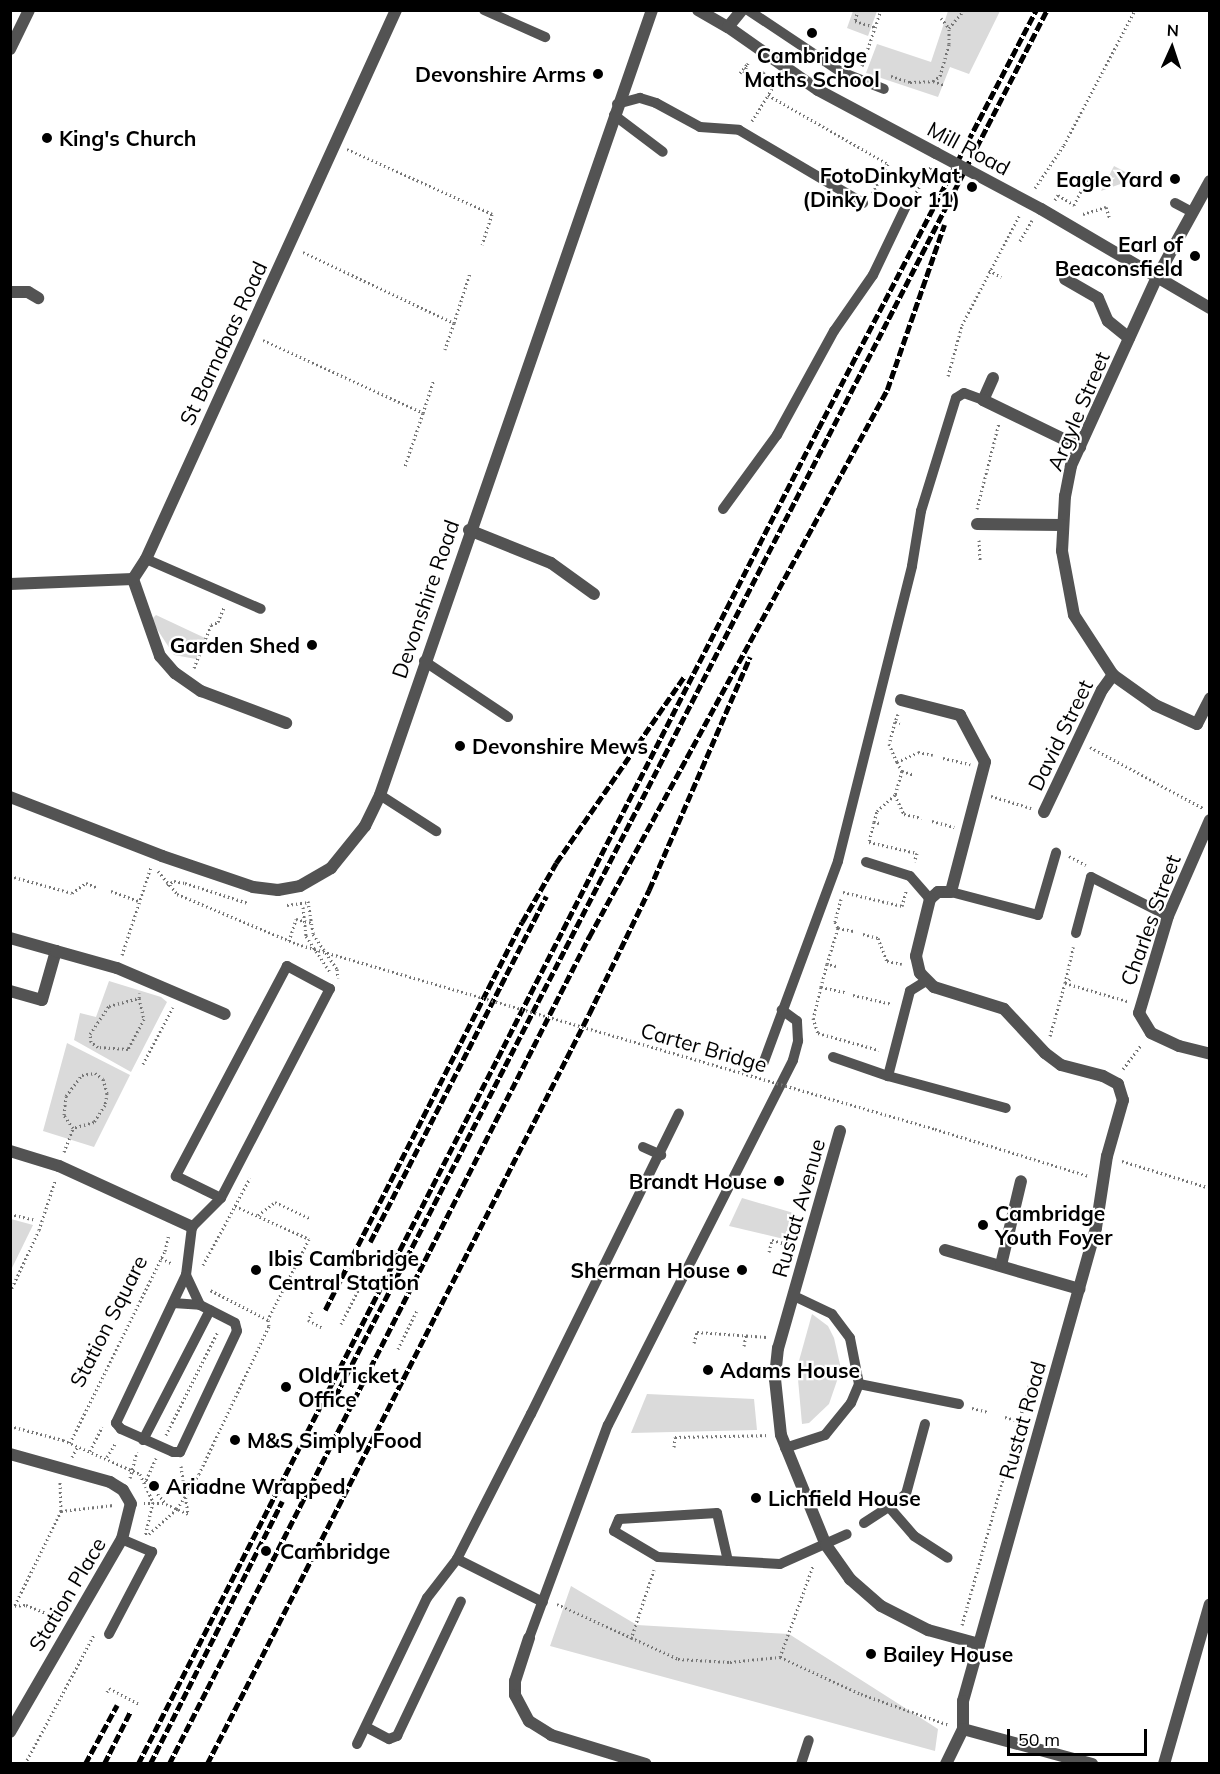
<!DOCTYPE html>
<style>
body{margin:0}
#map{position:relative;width:1220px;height:1774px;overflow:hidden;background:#fff;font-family:Mulish,sans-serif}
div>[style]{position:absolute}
.green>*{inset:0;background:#dadada}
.path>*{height:3px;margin-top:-1.5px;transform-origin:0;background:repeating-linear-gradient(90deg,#757575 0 1.5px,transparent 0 4.5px)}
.service>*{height:10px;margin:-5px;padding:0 5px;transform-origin:5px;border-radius:5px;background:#535353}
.minor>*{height:12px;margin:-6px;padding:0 6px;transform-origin:6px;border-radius:6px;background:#535353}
.tertiary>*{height:12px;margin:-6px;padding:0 6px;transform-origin:6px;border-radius:6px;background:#535353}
.rail>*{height:4.5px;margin-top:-2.25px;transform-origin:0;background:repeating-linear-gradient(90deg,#000 0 9px,transparent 0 12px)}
.path-bridge>*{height:3px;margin-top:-1.5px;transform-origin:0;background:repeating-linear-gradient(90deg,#757575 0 1.5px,transparent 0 4.5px)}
.tertiary-bridge>*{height:12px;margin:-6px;padding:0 6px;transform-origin:6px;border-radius:6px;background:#535353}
.dots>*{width:16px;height:16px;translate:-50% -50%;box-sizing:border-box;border:3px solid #fff;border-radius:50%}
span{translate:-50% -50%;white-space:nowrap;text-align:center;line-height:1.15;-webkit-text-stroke:4.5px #fff;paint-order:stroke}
.poi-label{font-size:21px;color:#000;font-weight:700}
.right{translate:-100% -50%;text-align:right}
.left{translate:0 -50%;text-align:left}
.street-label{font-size:21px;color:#000}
.frame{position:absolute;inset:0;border:12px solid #000;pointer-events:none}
.north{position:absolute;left:1142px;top:18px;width:60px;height:60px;-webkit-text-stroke:4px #fff;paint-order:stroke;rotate:3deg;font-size:16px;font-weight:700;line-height:24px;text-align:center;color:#000}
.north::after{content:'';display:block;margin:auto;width:21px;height:27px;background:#000;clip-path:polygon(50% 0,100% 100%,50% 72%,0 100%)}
.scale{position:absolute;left:1007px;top:1729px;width:140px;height:27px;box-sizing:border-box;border:3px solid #000;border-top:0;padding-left:8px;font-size:18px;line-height:21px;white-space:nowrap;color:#000;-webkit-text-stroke:4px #fff;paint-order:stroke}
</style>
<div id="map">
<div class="green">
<i style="clip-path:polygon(853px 11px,877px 11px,868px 36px,847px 28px)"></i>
<i style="clip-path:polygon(948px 11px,1000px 11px,969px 74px,950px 67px,938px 97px,866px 73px,877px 44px,931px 62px)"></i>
<i style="clip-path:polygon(1114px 166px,1137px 178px,1101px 191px)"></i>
<i style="clip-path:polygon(156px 615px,205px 638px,196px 659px,174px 655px,151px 620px)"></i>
<i style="clip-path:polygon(109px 981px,161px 997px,167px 1002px,131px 1072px,74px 1040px,80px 1013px,96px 1017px)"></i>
<i style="clip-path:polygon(67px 1043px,130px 1075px,94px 1147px,43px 1131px)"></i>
<i style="clip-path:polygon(742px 1198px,797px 1214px,788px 1240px,729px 1226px)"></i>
<i style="clip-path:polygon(11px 1219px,33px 1225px,11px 1270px,10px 1219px)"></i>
<i style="clip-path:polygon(812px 1314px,828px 1326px,834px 1338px,841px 1369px,829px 1404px,809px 1423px,802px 1424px,797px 1368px)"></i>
<i style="clip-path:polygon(647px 1394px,754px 1399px,757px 1430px,631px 1433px)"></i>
<i style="clip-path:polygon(571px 1586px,637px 1625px,789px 1634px,938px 1729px,935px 1751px,550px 1646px)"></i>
</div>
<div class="path">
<i style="left:858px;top:10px;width:11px;rotate:105deg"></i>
<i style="left:855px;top:21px;width:21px;rotate:17deg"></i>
<i style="left:941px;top:18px;width:13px;rotate:51deg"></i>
<i style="left:949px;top:28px;width:23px;rotate:-50deg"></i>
<i style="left:862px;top:66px;width:59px;rotate:-71.3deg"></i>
<i style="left:740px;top:73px;width:13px;rotate:-51deg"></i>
<i style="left:748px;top:63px;width:13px;rotate:113deg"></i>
<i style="left:891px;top:76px;width:20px;rotate:18deg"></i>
<i style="left:910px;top:82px;width:23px;rotate:-2deg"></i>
<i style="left:933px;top:81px;width:9px;rotate:-36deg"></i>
<i style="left:940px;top:76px;width:33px;rotate:-74deg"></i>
<i style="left:949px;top:44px;width:16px;rotate:-90deg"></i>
<i style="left:777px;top:81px;width:17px;rotate:123deg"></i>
<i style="left:768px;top:95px;width:138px;rotate:29.9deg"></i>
<i style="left:888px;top:164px;width:34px;rotate:118deg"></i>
<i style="left:933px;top:81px;width:12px;rotate:20deg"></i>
<i style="left:756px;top:83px;width:14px;rotate:-54deg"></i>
<i style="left:764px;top:72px;width:13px;rotate:117deg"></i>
<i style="left:752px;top:121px;width:31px;rotate:-58deg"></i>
<i style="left:347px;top:149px;width:159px;rotate:24.1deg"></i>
<i style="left:492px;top:214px;width:32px;rotate:108deg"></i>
<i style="left:1129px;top:181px;width:4px;rotate:76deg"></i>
<i style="left:1035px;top:188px;width:52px;rotate:-56deg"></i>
<i style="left:1064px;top:145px;width:153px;rotate:-62.3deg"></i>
<i style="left:914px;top:196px;width:34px;rotate:-60deg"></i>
<i style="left:1055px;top:200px;width:6px;rotate:-59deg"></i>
<i style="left:1058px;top:195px;width:19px;rotate:32deg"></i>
<i style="left:1074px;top:205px;width:33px;rotate:-63deg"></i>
<i style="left:1083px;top:214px;width:24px;rotate:-17deg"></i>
<i style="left:1106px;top:207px;width:13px;rotate:72deg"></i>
<i style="left:1020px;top:241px;width:24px;rotate:-60deg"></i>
<i style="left:303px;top:252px;width:167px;rotate:25.2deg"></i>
<i style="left:454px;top:323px;width:28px;rotate:109deg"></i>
<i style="left:989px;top:270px;width:14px;rotate:30deg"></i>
<i style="left:454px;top:323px;width:52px;rotate:-72.3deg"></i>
<i style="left:263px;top:340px;width:176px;rotate:24.5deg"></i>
<i style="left:423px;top:413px;width:56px;rotate:108.8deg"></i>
<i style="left:948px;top:376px;width:53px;rotate:-74.6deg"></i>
<i style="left:962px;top:325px;width:125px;rotate:-62.4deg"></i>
<i style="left:423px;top:413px;width:35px;rotate:-72deg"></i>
<i style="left:977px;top:509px;width:89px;rotate:-75.7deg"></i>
<i style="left:979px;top:540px;width:21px;rotate:87deg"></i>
<i style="left:194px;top:668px;width:46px;rotate:-68.4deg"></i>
<i style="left:211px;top:625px;width:8px;rotate:-23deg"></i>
<i style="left:218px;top:622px;width:16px;rotate:-68deg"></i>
<i style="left:898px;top:714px;width:9px;rotate:111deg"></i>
<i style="left:895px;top:722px;width:5px;rotate:11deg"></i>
<i style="left:895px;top:722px;width:23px;rotate:105deg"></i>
<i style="left:889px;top:744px;width:20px;rotate:66deg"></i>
<i style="left:897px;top:762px;width:23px;rotate:-25deg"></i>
<i style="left:918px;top:752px;width:15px;rotate:11deg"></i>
<i style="left:1090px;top:747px;width:128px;rotate:28.4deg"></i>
<i style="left:943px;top:758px;width:28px;rotate:13deg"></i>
<i style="left:897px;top:762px;width:10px;rotate:61deg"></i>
<i style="left:902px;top:771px;width:13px;rotate:18deg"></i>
<i style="left:902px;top:771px;width:25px;rotate:106deg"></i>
<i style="left:895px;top:795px;width:21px;rotate:65deg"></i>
<i style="left:904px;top:814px;width:18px;rotate:13deg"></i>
<i style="left:991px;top:796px;width:42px;rotate:16.7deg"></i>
<i style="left:932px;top:821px;width:23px;rotate:15deg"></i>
<i style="left:874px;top:822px;width:21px;rotate:104deg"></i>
<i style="left:869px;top:842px;width:49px;rotate:12.9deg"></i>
<i style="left:917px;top:853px;width:9px;rotate:108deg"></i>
<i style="left:879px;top:823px;width:5px;rotate:-169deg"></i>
<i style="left:874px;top:822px;width:11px;rotate:-75deg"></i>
<i style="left:877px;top:811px;width:24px;rotate:-42deg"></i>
<i style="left:1069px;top:856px;width:19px;rotate:28deg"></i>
<i style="left:158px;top:871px;width:30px;rotate:50deg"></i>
<i style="left:177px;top:894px;width:130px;rotate:22.6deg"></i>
<i style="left:10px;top:876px;width:64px;rotate:15.3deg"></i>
<i style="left:72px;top:893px;width:17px;rotate:-36deg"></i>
<i style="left:86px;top:883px;width:11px;rotate:22deg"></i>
<i style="left:167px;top:885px;width:8px;rotate:-30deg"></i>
<i style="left:174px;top:881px;width:11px;rotate:10deg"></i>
<i style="left:185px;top:883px;width:66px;rotate:17.6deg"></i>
<i style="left:111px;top:891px;width:30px;rotate:20deg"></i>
<i style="left:843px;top:892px;width:61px;rotate:13.3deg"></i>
<i style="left:902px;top:906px;width:16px;rotate:-75deg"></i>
<i style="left:841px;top:899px;width:24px;rotate:105deg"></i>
<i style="left:835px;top:922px;width:7px;rotate:63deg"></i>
<i style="left:838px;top:928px;width:16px;rotate:11deg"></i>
<i style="left:308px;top:901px;width:33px;rotate:81deg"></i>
<i style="left:313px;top:934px;width:42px;rotate:55.6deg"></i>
<i style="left:337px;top:969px;width:9px;rotate:84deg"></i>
<i style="left:287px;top:905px;width:22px;rotate:-8deg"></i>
<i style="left:303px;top:907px;width:29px;rotate:84deg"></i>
<i style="left:306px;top:936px;width:43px;rotate:56.3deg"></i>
<i style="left:863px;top:934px;width:16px;rotate:15deg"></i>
<i style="left:878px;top:938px;width:25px;rotate:69deg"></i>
<i style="left:887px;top:961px;width:15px;rotate:11deg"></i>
<i style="left:289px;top:941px;width:23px;rotate:-72deg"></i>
<i style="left:296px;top:919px;width:16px;rotate:14deg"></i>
<i style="left:122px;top:955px;width:93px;rotate:-71.8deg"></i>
<i style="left:827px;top:964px;width:24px;rotate:105deg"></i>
<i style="left:821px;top:987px;width:25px;rotate:12deg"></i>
<i style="left:836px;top:966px;width:9px;rotate:-167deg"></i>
<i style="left:827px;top:964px;width:38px;rotate:-73deg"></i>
<i style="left:1070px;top:979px;width:6px;rotate:141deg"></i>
<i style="left:1065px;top:983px;width:37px;rotate:-77deg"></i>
<i style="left:821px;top:987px;width:32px;rotate:104deg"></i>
<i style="left:813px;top:1018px;width:16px;rotate:72deg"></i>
<i style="left:818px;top:1033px;width:63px;rotate:15.6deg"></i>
<i style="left:853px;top:995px;width:40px;rotate:13deg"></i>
<i style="left:139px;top:998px;width:22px;rotate:77deg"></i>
<i style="left:144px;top:1019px;width:34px;rotate:118deg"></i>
<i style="left:128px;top:1049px;width:30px;rotate:-176deg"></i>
<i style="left:98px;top:1047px;width:9px;rotate:-144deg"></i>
<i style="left:91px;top:1042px;width:8px;rotate:-97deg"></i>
<i style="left:90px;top:1034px;width:34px;rotate:-56deg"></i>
<i style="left:109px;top:1006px;width:31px;rotate:-15deg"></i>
<i style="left:139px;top:998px;width:5px;rotate:-79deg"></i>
<i style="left:1050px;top:1036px;width:55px;rotate:-74.2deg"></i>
<i style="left:1065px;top:983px;width:65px;rotate:16.2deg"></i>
<i style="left:143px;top:1064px;width:64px;rotate:-62.2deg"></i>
<i style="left:1123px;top:1069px;width:31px;rotate:-53deg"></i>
<i style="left:95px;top:1073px;width:10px;rotate:37deg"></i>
<i style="left:103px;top:1079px;width:15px;rotate:74deg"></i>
<i style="left:107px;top:1093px;width:12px;rotate:99deg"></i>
<i style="left:105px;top:1105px;width:20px;rotate:123deg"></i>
<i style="left:94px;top:1122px;width:22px;rotate:164deg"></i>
<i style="left:73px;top:1128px;width:16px;rotate:-125deg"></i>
<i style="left:64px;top:1115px;width:19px;rotate:-84deg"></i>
<i style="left:66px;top:1096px;width:26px;rotate:-53deg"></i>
<i style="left:82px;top:1075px;width:13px;rotate:-9deg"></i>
<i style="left:935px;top:1129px;width:161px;rotate:17deg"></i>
<i style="left:64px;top:1152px;width:26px;rotate:-69deg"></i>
<i style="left:1122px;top:1161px;width:92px;rotate:17.1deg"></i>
<i style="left:235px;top:1206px;width:81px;rotate:24deg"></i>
<i style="left:309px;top:1239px;width:90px;rotate:117.1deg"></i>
<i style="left:10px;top:1214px;width:26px;rotate:13deg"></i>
<i style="left:258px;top:1215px;width:21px;rotate:-37deg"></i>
<i style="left:275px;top:1202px;width:38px;rotate:25deg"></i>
<i style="left:769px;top:1252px;width:12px;rotate:-76deg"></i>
<i style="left:772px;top:1240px;width:20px;rotate:15deg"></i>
<i style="left:161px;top:1258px;width:13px;rotate:27deg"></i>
<i style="left:203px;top:1265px;width:99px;rotate:-61.6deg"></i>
<i style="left:10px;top:1292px;width:68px;rotate:-64.9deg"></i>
<i style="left:39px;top:1230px;width:52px;rotate:-71.9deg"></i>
<i style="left:312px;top:1312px;width:9px;rotate:117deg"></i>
<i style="left:308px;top:1320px;width:17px;rotate:28deg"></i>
<i style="left:341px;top:1324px;width:46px;rotate:-62.9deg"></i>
<i style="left:694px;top:1343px;width:11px;rotate:-75deg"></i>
<i style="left:697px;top:1332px;width:70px;rotate:4.1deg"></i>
<i style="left:744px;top:1346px;width:11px;rotate:-80deg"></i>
<i style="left:398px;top:1349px;width:43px;rotate:-64deg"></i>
<i style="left:972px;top:1408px;width:16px;rotate:14deg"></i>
<i style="left:1005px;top:1417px;width:15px;rotate:16deg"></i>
<i style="left:10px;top:1426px;width:55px;rotate:14.8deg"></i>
<i style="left:63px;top:1440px;width:84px;rotate:23.8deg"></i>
<i style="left:140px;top:1474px;width:31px;rotate:65deg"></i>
<i style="left:153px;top:1502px;width:35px;rotate:103deg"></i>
<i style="left:166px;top:1435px;width:116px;rotate:-63.4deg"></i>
<i style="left:70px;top:1443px;width:214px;rotate:-63.7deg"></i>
<i style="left:165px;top:1251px;width:17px;rotate:-77deg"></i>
<i style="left:674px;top:1447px;width:10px;rotate:-84deg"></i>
<i style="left:675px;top:1437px;width:93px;rotate:-1.2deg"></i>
<i style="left:90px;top:1451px;width:27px;rotate:-63deg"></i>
<i style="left:72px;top:1457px;width:13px;rotate:-61deg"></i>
<i style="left:107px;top:1457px;width:17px;rotate:-59deg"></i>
<i style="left:156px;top:1458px;width:24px;rotate:114deg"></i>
<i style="left:146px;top:1480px;width:31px;rotate:50deg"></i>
<i style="left:166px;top:1504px;width:24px;rotate:24deg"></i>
<i style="left:181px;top:1466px;width:49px;rotate:81.7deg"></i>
<i style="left:130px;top:1478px;width:27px;rotate:-75deg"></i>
<i style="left:144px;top:1503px;width:20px"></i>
<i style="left:61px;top:1511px;width:53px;rotate:-6.5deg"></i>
<i style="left:149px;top:1534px;width:38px;rotate:-42deg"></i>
<i style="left:177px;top:1509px;width:41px;rotate:-57.8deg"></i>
<i style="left:199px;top:1474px;width:164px;rotate:-64.7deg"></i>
<i style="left:269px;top:1326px;width:6px;rotate:-99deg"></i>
<i style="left:268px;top:1320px;width:65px;rotate:-152.7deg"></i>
<i style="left:557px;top:1604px;width:133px;rotate:24.4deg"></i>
<i style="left:678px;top:1659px;width:52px;rotate:3.3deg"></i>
<i style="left:730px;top:1662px;width:50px;rotate:-5.7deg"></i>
<i style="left:780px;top:1657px;width:89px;rotate:24.6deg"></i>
<i style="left:861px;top:1694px;width:93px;rotate:19.4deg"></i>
<i style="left:15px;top:1605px;width:105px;rotate:-63.9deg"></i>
<i style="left:61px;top:1511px;width:29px;rotate:-92deg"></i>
<i style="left:10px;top:1606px;width:16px;rotate:-4deg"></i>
<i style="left:26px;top:1605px;width:37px;rotate:22deg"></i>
<i style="left:962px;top:1625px;width:267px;rotate:-74.3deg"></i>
<i style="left:1034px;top:1368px;width:8px;rotate:-14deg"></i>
<i style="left:631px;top:1639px;width:73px;rotate:-71.6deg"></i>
<i style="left:780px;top:1657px;width:97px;rotate:-70.1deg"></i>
<i style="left:107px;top:1692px;width:4px;rotate:-63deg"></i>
<i style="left:109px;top:1688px;width:34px;rotate:28deg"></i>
<i style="left:25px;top:1764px;width:146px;rotate:-61.9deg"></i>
</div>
<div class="service">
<i style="left:484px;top:10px;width:67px;rotate:23.9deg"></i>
<i style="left:748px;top:10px;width:112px;rotate:33.7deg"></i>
<i style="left:841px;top:72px;width:46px;rotate:21.6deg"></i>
<i style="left:617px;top:104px;width:24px;rotate:-15deg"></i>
<i style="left:640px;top:98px;width:17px;rotate:17deg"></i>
<i style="left:656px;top:103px;width:50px;rotate:28.6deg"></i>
<i style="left:700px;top:127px;width:39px;rotate:4deg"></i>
<i style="left:739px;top:130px;width:144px;rotate:30.5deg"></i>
<i style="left:614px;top:115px;width:61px;rotate:37.1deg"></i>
<i style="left:1175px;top:203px;width:19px;rotate:28deg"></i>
<i style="left:723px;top:509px;width:92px;rotate:-53.9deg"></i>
<i style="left:777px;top:435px;width:119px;rotate:-61.3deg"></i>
<i style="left:834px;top:331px;width:68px;rotate:-55.1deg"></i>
<i style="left:873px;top:275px;width:76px;rotate:-64.4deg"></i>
<i style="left:146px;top:559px;width:125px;rotate:23.5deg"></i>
<i style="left:424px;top:661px;width:101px;rotate:33.7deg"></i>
<i style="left:380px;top:795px;width:67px;rotate:32.7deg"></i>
<i style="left:866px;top:862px;width:46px;rotate:17.7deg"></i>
<i style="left:910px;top:876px;width:30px;rotate:49deg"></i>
<i style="left:951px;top:892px;width:90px;rotate:14.8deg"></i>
<i style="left:1038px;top:915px;width:65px;rotate:-73.8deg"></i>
<i style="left:1076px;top:933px;width:58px;rotate:-75deg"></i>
<i style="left:1091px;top:877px;width:86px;rotate:26.9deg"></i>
<i style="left:926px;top:981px;width:19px;rotate:148deg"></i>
<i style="left:910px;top:991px;width:88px;rotate:104.5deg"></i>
<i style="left:888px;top:1076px;width:122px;rotate:15.2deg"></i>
<i style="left:833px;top:1057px;width:58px;rotate:19.1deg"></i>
<i style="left:763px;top:1064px;width:216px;rotate:-69.7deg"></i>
<i style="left:838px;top:861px;width:304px;rotate:-75.9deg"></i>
<i style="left:912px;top:566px;width:56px;rotate:-80.7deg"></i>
<i style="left:921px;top:511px;width:118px;rotate:-72.8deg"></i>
<i style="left:956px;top:398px;width:9px;rotate:-32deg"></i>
<i style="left:964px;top:393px;width:20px;rotate:20deg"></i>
<i style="left:643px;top:1147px;width:20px;rotate:24deg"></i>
<i style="left:186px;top:1275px;width:48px;rotate:-82.9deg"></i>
<i style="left:192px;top:1227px;width:41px;rotate:-45deg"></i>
<i style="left:221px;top:1198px;width:236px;rotate:-62.5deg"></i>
<i style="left:330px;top:989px;width:49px;rotate:-151.9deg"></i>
<i style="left:287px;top:966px;width:238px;rotate:117.9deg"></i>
<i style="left:176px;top:1176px;width:50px;rotate:26.1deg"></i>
<i style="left:186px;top:1275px;width:33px;rotate:65deg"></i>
<i style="left:200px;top:1305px;width:39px;rotate:27deg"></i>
<i style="left:235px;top:1323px;width:8px;rotate:76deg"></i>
<i style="left:237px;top:1331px;width:134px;rotate:115.2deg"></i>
<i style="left:180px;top:1452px;width:7px;rotate:180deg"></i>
<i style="left:173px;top:1452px;width:57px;rotate:-156.1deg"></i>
<i style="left:121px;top:1429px;width:8px;rotate:-130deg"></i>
<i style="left:116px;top:1423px;width:164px;rotate:-64.7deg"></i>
<i style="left:173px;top:1303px;width:27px;rotate:4deg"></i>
<i style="left:859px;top:1384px;width:102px;rotate:11.3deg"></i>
<i style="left:925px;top:1424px;width:73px;rotate:105.2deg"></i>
<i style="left:906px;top:1494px;width:21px;rotate:143deg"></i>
<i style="left:889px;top:1507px;width:38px;rotate:49deg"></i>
<i style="left:914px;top:1536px;width:40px;rotate:32.9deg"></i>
<i style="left:143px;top:1440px;width:146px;rotate:-62.7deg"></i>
<i style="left:785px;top:1448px;width:42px;rotate:-18deg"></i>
<i style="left:825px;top:1435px;width:41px;rotate:-50.9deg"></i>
<i style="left:851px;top:1403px;width:21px;rotate:-67deg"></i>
<i style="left:859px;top:1384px;width:47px;rotate:-101.1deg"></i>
<i style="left:850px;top:1338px;width:30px;rotate:-127deg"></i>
<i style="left:832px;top:1314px;width:42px;rotate:-154.7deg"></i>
<i style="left:864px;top:1523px;width:30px;rotate:-33deg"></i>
<i style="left:457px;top:1559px;width:96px;rotate:26.6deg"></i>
<i style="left:728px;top:1561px;width:49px;rotate:-102.9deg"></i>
<i style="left:717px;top:1513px;width:98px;rotate:176.5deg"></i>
<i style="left:619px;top:1519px;width:13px;rotate:113deg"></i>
<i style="left:614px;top:1531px;width:51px;rotate:30.6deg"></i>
<i style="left:658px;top:1557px;width:122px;rotate:3.3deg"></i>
<i style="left:780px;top:1564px;width:73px;rotate:-24.1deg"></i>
<i style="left:109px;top:1634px;width:93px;rotate:-62.3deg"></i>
<i style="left:152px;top:1552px;width:33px;rotate:-157deg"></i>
<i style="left:529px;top:1638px;width:227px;rotate:-69.7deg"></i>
<i style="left:608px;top:1425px;width:409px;rotate:-63.1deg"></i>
<i style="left:793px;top:1060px;width:20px;rotate:-75deg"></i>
<i style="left:798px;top:1041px;width:20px;rotate:-93deg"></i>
<i style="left:797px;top:1021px;width:19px;rotate:-144deg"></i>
<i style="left:366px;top:1727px;width:26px;rotate:28deg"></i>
<i style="left:389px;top:1739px;width:9px;rotate:-21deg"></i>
<i style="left:397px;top:1736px;width:149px;rotate:-64.6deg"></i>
<i style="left:357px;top:1744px;width:162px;rotate:-64.4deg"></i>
<i style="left:427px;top:1598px;width:49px;rotate:-52.4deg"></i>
<i style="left:457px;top:1559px;width:163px;rotate:-63deg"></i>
<i style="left:531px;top:1414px;width:335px;rotate:-63.8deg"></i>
<i style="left:801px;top:1764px;width:25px;rotate:-72deg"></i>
</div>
<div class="minor">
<i style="left:728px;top:27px;width:22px;rotate:-51deg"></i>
<i style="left:10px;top:49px;width:43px;rotate:-64deg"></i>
<i style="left:1210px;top:181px;width:110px;rotate:118.9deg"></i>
<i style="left:1157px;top:277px;width:208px;rotate:114.5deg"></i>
<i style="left:1071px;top:466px;width:31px;rotate:101deg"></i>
<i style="left:1065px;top:496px;width:55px;rotate:93.1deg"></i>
<i style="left:1062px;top:551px;width:65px;rotate:79.4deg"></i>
<i style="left:1074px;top:615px;width:72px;rotate:57deg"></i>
<i style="left:1113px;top:675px;width:52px;rotate:35.5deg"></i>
<i style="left:1155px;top:705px;width:46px;rotate:24.3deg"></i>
<i style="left:1197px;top:724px;width:29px;rotate:-63deg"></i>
<i style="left:1065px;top:279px;width:38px;rotate:30deg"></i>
<i style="left:1098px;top:298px;width:25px;rotate:67deg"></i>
<i style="left:1108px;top:321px;width:27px;rotate:39deg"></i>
<i style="left:10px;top:292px;width:18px"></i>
<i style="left:28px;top:292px;width:12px;rotate:31deg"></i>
<i style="left:993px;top:378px;width:24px;rotate:114deg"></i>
<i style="left:983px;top:400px;width:108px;rotate:25.9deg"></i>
<i style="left:977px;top:524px;width:85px;rotate:0.7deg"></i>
<i style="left:469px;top:530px;width:88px;rotate:21.9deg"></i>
<i style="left:551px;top:563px;width:53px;rotate:35.8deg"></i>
<i style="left:133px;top:579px;width:82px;rotate:70.7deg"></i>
<i style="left:160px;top:656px;width:23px;rotate:49deg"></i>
<i style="left:175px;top:673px;width:32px;rotate:35deg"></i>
<i style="left:201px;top:691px;width:91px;rotate:20.6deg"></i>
<i style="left:10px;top:584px;width:123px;rotate:-2.3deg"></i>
<i style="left:133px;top:579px;width:24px;rotate:-57deg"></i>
<i style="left:146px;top:559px;width:603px;rotate:-65.52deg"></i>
<i style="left:901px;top:700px;width:61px;rotate:14.3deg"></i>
<i style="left:960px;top:715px;width:53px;rotate:62deg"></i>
<i style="left:985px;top:762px;width:134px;rotate:104.7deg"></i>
<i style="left:951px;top:892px;width:13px;rotate:180deg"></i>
<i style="left:938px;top:892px;width:11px;rotate:139deg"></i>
<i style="left:930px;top:899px;width:59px;rotate:103.8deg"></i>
<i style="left:916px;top:956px;width:17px;rotate:77deg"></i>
<i style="left:920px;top:973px;width:20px;rotate:45deg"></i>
<i style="left:934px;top:987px;width:73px;rotate:17.4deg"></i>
<i style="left:1004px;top:1009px;width:60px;rotate:47deg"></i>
<i style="left:1045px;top:1053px;width:20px;rotate:37deg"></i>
<i style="left:1061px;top:1065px;width:43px;rotate:14.7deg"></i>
<i style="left:1103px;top:1076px;width:17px;rotate:28deg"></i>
<i style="left:1118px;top:1084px;width:17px;rotate:73deg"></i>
<i style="left:1123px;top:1100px;width:58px;rotate:105.9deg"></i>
<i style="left:1107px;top:1156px;width:73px;rotate:98.7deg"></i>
<i style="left:1096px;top:1228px;width:491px;rotate:105.7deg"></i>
<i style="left:963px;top:1701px;width:28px;rotate:90deg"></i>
<i style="left:963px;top:1729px;width:39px;rotate:116deg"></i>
<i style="left:10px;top:797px;width:163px;rotate:21.2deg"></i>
<i style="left:162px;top:856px;width:96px;rotate:18.8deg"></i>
<i style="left:253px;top:887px;width:25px;rotate:7deg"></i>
<i style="left:278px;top:890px;width:22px;rotate:-10deg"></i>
<i style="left:300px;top:886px;width:36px;rotate:-30deg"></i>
<i style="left:331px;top:868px;width:54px;rotate:-51deg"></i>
<i style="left:365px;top:826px;width:34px;rotate:-64deg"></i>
<i style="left:380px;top:795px;width:831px;rotate:-70.89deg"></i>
<i style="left:1044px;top:812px;width:135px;rotate:-64.6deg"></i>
<i style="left:1102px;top:690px;width:19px;rotate:-54deg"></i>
<i style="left:1210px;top:820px;width:105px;rotate:113.6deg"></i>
<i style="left:1168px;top:916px;width:101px;rotate:106.6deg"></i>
<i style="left:1139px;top:1013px;width:23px;rotate:59deg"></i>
<i style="left:1151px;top:1033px;width:31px;rotate:25deg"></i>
<i style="left:1179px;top:1046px;width:32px;rotate:14deg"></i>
<i style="left:10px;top:938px;width:48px;rotate:15.8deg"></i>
<i style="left:10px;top:991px;width:33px;rotate:16deg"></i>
<i style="left:42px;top:1000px;width:51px;rotate:-74.1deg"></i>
<i style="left:56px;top:951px;width:63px;rotate:15.6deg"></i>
<i style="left:117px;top:968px;width:117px;rotate:23.1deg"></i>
<i style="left:840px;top:1131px;width:226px;rotate:105.9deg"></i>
<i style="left:778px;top:1348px;width:31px;rotate:96deg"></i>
<i style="left:775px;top:1379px;width:56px;rotate:83.9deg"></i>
<i style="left:781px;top:1435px;width:119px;rotate:67.8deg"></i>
<i style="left:826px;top:1545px;width:42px;rotate:54.8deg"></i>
<i style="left:850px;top:1579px;width:41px;rotate:41.1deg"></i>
<i style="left:881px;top:1606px;width:53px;rotate:27.1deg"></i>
<i style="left:928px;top:1630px;width:53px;rotate:15.4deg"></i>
<i style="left:10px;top:1151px;width:51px;rotate:17deg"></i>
<i style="left:59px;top:1166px;width:146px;rotate:24.6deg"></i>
<i style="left:945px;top:1250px;width:140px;rotate:16.2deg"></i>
<i style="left:1001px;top:1265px;width:86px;rotate:-76.6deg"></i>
<i style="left:529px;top:1638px;width:45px;rotate:108deg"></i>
<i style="left:515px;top:1681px;width:14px;rotate:90deg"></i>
<i style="left:515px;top:1695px;width:30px;rotate:62deg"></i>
<i style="left:529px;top:1721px;width:26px;rotate:32deg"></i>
<i style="left:551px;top:1735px;width:99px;rotate:17deg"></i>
<i style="left:963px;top:1729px;width:134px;rotate:15.2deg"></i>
<i style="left:10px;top:1732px;width:223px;rotate:-59.9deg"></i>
<i style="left:122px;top:1539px;width:36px;rotate:-76deg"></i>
<i style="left:1164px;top:1764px;width:166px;rotate:-74deg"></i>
</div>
<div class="tertiary">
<i style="left:698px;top:10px;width:34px;rotate:30deg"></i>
<i style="left:728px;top:27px;width:110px;rotate:35deg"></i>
<i style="left:818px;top:90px;width:134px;rotate:28.1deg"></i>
<i style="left:1041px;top:209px;width:196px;rotate:30.4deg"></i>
<i style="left:10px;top:1454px;width:104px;rotate:15.6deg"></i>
<i style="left:110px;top:1482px;width:15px;rotate:32deg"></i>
<i style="left:123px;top:1490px;width:16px;rotate:60deg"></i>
</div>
<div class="rail">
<i style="left:370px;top:1242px;width:388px;rotate:-63deg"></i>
<i style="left:325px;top:1310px;width:435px;rotate:-63.1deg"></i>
<i style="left:522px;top:922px;width:68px;rotate:-60deg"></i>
<i style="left:556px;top:863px;width:226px;rotate:-55.5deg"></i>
<i style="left:335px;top:1397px;width:1559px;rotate:-62.83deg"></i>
<i style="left:85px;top:1764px;width:67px;rotate:-61.5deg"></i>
<i style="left:104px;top:1764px;width:58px;rotate:-63.4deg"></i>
<i style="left:138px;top:1764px;width:1498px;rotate:-63.01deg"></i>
<i style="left:818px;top:429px;width:472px;rotate:-62.5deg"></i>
<i style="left:150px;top:1764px;width:294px;rotate:-63.3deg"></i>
<i style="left:169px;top:1764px;width:928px;rotate:-63.08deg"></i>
<i style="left:589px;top:937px;width:623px;rotate:-61.42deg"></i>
<i style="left:887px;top:390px;width:175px;rotate:-70.9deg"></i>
<i style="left:207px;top:1764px;width:842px;rotate:-63.01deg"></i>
<i style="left:589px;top:1014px;width:138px;rotate:-64.2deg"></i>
<i style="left:649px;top:890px;width:254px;rotate:-66.6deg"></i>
</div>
<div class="path-bridge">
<i style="left:297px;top:944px;width:664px;rotate:16.17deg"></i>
</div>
<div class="tertiary-bridge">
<i style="left:936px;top:153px;width:119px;rotate:28.1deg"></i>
</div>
<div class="dots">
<i style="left:812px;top:33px;background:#000"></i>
<i style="left:598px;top:74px;background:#000"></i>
<i style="left:47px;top:138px;background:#000"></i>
<i style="left:1175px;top:179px;background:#000"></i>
<i style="left:972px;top:187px;background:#000"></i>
<i style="left:1195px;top:256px;background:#000"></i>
<i style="left:312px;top:645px;background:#000"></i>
<i style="left:460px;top:746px;background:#000"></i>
<i style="left:779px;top:1181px;background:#000"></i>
<i style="left:983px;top:1225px;background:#000"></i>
<i style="left:256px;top:1270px;background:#000"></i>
<i style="left:742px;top:1270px;background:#000"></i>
<i style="left:708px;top:1370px;background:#000"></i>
<i style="left:286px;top:1387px;background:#000"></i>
<i style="left:235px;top:1440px;background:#000"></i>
<i style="left:154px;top:1486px;background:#000"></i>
<i style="left:756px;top:1498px;background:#000"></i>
<i style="left:266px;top:1551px;background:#000"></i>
<i style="left:871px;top:1654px;background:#000"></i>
</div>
<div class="poi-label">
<span style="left:812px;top:67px">Cambridge<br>Maths School</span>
<span class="right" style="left:586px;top:74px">Devonshire Arms</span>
<span class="left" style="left:59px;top:138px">King's Church</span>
<span class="right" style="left:960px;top:187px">FotoDinkyMat<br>(Dinky Door 11)</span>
<span class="right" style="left:1163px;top:179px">Eagle Yard</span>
<span class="right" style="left:1183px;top:256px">Earl of<br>Beaconsfield</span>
<span class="right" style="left:300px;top:645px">Garden Shed</span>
<span class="left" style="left:472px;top:746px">Devonshire Mews</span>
<span class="right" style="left:767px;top:1181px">Brandt House</span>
<span class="left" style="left:995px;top:1225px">Cambridge<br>Youth Foyer</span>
<span class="left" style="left:268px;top:1270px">Ibis Cambridge<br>Central Station</span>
<span class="right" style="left:730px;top:1270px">Sherman House</span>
<span class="left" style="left:720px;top:1370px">Adams House</span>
<span class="left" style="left:298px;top:1387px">Old Ticket<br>Office</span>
<span class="left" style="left:247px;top:1440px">M&amp;S Simply Food</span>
<span class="left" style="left:166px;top:1486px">Ariadne Wrapped</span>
<span class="left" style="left:768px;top:1498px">Lichfield House</span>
<span class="left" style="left:280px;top:1551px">Cambridge</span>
<span class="left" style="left:883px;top:1654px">Bailey House</span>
</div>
<div class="street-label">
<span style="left:969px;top:148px;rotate:28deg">Mill Road</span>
<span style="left:223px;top:343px;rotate:-65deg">St Barnabas Road</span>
<span style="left:1078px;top:411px;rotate:-67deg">Argyle Street</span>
<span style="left:425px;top:599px;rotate:-71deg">Devonshire Road</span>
<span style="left:1060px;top:735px;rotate:-64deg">David Street</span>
<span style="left:1150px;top:920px;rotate:-70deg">Charles Street</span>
<span style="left:704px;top:1047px;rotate:16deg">Carter Bridge</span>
<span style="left:798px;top:1208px;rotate:-74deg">Rustat Avenue</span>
<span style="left:108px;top:1321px;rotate:-63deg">Station Square</span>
<span style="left:1022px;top:1420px;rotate:-74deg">Rustat Road</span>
<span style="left:67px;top:1594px;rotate:-59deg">Station Place</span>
</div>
<div class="frame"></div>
<div class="north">N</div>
<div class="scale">50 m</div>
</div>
